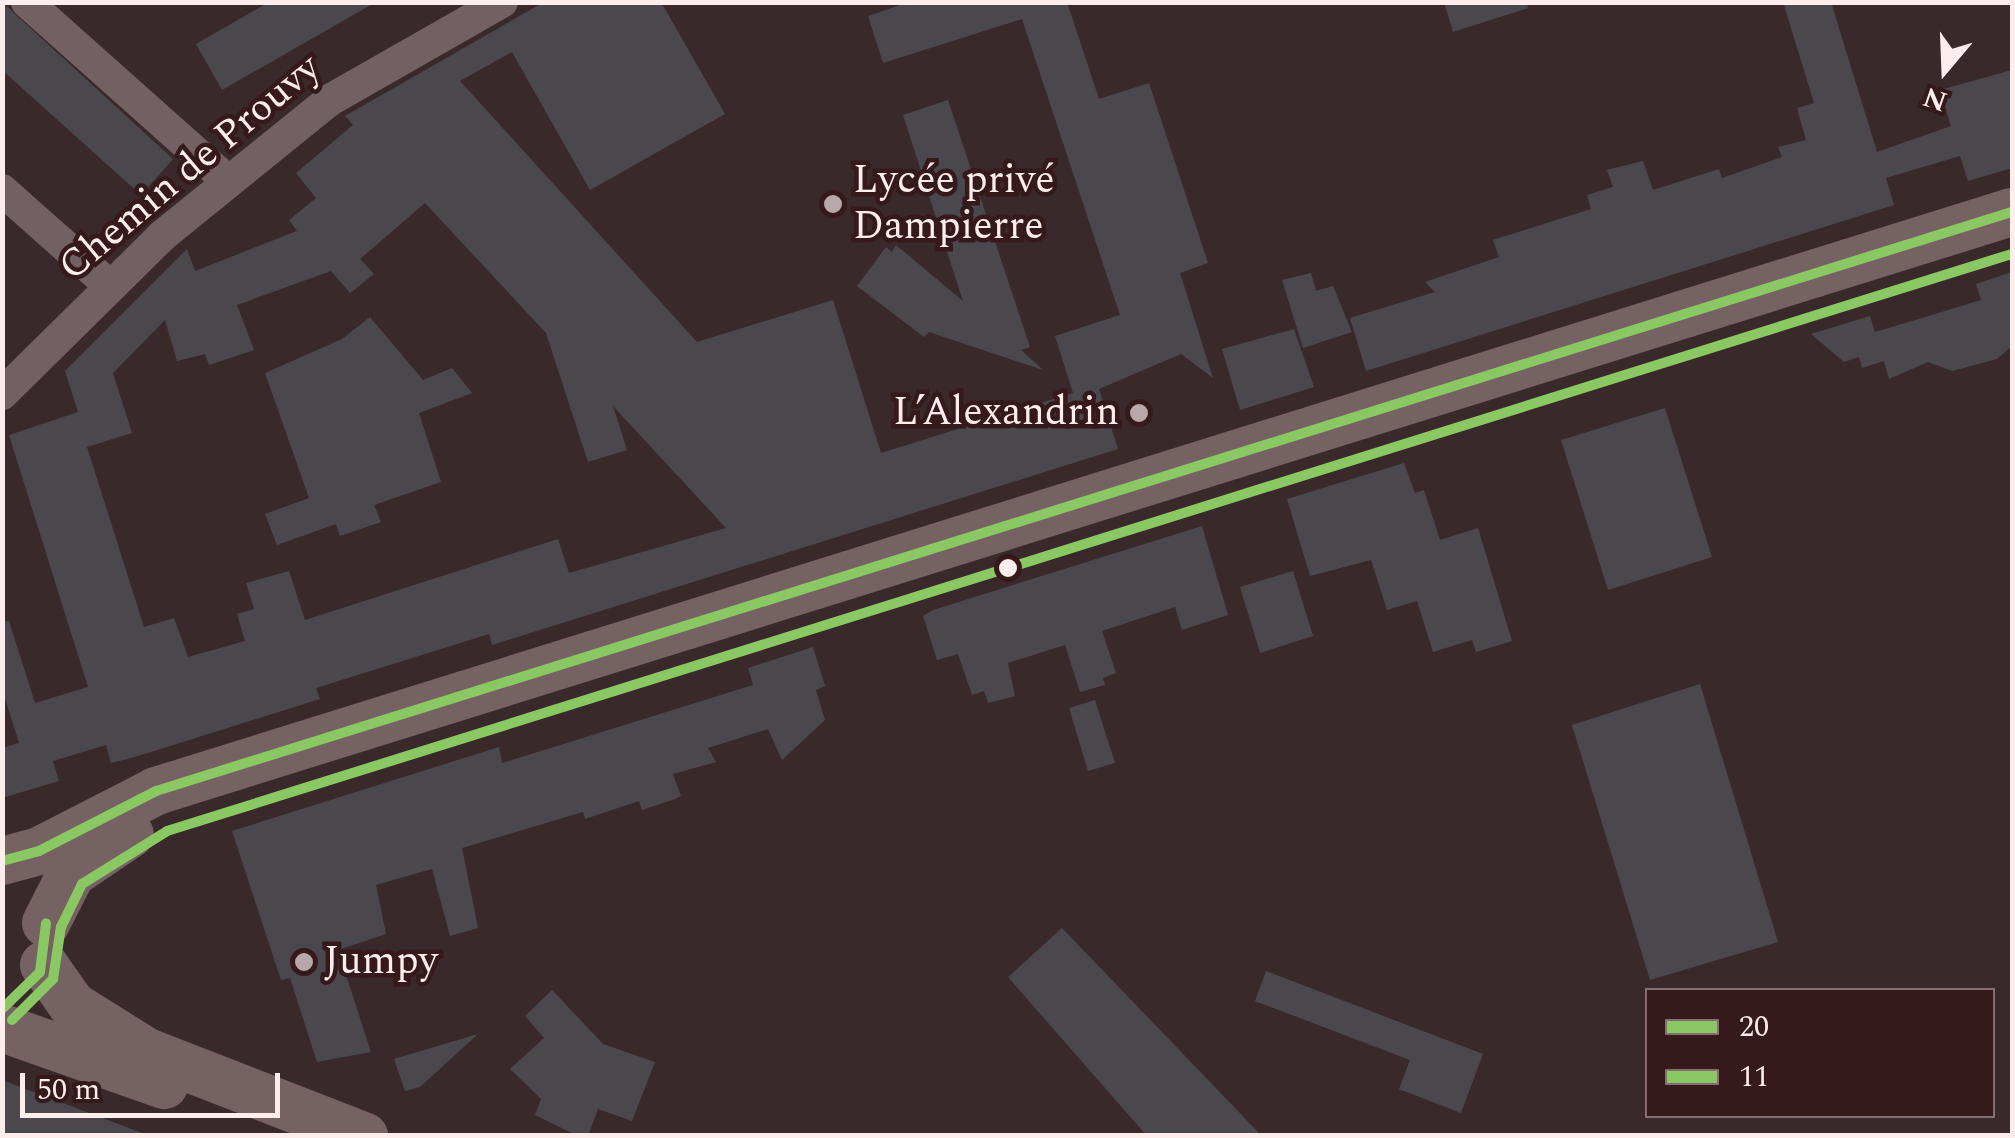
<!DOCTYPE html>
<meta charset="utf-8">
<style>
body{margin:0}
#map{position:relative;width:2015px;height:1138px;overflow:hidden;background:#3a292b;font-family:Spectral,serif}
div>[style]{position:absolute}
.building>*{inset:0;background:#4b484d}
.street>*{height:32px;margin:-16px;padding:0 16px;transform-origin:16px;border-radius:16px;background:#736062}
.secondary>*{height:48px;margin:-24px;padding:0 24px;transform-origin:24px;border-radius:24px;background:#766263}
.bus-1>*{height:10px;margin:-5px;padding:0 5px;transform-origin:5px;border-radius:5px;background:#8ac864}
.bus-2>*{height:10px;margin:-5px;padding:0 5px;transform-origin:5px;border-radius:5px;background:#8ac864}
.dots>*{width:28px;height:28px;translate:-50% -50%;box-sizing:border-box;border:5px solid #35191b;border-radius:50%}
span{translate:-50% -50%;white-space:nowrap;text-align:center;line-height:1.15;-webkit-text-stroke:9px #35191b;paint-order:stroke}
.street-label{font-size:40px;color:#fdeded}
.poi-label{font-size:40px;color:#fdeded}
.left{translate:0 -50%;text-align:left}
.right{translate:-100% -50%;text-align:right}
.frame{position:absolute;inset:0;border:5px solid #fdeded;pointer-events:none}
.legend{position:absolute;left:1645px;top:988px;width:350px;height:130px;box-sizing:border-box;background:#35191b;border:2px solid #856e6f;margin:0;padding:12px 18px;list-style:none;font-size:30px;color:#fdeded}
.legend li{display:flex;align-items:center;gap:20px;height:50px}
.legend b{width:50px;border:2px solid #856e6f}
.north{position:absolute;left:1895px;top:20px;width:100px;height:100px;-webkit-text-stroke:8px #35191b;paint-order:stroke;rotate:199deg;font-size:28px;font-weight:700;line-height:40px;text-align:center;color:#fdeded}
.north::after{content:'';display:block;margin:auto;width:35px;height:45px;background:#fdeded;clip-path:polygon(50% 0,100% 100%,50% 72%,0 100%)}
.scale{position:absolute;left:20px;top:1073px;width:260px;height:45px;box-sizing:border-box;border:5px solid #fdeded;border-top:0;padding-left:12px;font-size:30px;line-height:35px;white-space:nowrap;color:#fdeded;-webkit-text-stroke:8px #35191b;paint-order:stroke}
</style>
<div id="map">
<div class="building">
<i style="clip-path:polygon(2px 2px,173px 159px,141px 195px,2px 70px)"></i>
<i style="clip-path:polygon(269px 2px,376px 2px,222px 90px,196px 44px)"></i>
<i style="clip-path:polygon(evenodd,544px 2px,661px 2px,725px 114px,590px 190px,512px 52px,460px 81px,697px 342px,833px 300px,881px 453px,1073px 393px,1055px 336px,1120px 315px,1022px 19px,883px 63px,868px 16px,909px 2px,1067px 2px,1099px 99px,1149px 83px,1208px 263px,1180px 273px,1213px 378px,1181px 354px,1099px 389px,1118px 449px,492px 645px,489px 634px,316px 688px,320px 699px,135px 757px,111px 763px,106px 745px,53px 761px,59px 781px,2px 798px,2px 748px,19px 743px,2px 689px,2px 622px,9px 621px,35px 703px,88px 687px,9px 435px,78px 412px,65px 371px,187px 249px,195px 271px,297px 231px,289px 220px,316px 198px,296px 173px,353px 125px,345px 116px,544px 2px,425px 203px,546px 333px,588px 462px,627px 450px,613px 406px,726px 528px,569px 573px,558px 539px,305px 620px,289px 571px,246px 583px,254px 609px,237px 614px,245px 641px,188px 657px,174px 618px,144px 627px,87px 447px,132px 433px,113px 373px,165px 320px,177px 361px,205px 354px,209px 365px,254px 350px,237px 305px,331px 271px,350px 293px,374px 274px,360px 259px,425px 203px)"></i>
<i style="clip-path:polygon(1444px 2px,1527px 2px,1528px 8px,1453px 32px)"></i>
<i style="clip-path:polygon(1783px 2px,1831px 2px,1877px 152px,1951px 126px,1940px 90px,2012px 70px,2012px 168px,1968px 181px,1960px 156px,1886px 178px,1894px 205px,1366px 371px,1350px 318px,1435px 292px,1425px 282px,1499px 257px,1493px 240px,1591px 209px,1587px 195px,1613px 187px,1607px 170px,1643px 161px,1653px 190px,1719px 169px,1722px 178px,1782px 157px,1778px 147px,1806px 140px,1797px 108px,1814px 103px)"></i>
<i style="clip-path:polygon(948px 100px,1030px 347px,1021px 350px,1043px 370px,929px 332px,924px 337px,857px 286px,886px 247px,892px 252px,896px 245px,963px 301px,903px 115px)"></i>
<i style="clip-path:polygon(2012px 272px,2012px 346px,1997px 359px,1952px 371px,1928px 362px,1889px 379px,1884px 361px,1862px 368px,1859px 357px,1844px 362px,1811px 334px,1870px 316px,1875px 332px,1935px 314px,1981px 300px,1976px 284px)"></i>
<i style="clip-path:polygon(1311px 273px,1316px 291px,1333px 286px,1352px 332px,1303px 348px,1282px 280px)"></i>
<i style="clip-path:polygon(370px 317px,423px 380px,452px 368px,472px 393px,419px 413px,441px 482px,374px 505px,381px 522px,340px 536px,336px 524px,277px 545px,265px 514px,309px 498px,265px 373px,342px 339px)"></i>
<i style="clip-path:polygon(1294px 329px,1314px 387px,1240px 410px,1222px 349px)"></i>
<i style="clip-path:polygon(1665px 408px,1712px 557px,1608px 590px,1561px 440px)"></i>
<i style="clip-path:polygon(1404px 463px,1415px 493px,1424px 490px,1440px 540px,1478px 528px,1512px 641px,1476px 652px,1472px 640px,1433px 652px,1417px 601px,1387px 610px,1371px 560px,1310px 576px,1287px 499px)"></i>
<i style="clip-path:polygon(1202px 526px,1228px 615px,1182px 630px,1175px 607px,1102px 631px,1116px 673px,1103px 678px,1105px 685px,1080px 692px,1065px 645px,1008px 663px,1015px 696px,988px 703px,984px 691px,972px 695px,958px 654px,937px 660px,923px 616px,933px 610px)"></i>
<i style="clip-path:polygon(1293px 571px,1313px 636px,1260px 653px,1240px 587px)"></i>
<i style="clip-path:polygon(813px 647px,825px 686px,816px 690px,825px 720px,782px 760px,768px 729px,708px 748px,716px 762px,673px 774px,681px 796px,675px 799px,642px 810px,639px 801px,585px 819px,583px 812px,462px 848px,478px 928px,450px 936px,432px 869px,376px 885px,386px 934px,338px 950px,371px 1052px,317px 1062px,290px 978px,281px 980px,232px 831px,499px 747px,502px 763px,753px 685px,748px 668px)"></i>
<i style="clip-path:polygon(1700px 684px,1778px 942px,1650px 980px,1572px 725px)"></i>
<i style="clip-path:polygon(1095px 700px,1115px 763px,1088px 771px,1069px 708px)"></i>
<i style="clip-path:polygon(1062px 928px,1262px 1136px,1147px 1136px,1008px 977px)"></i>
<i style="clip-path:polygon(1266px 971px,1483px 1054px,1461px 1113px,1399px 1089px,1410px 1060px,1255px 1001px)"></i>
<i style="clip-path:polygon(552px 990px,603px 1044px,655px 1062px,632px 1121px,598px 1109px,588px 1136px,578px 1136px,535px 1115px,541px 1099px,510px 1069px,544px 1038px,525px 1016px)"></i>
<i style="clip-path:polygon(478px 1034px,420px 1087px,405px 1091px,394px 1059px)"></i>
<i style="clip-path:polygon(2px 1080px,142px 1133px,142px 1136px,2px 1136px)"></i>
</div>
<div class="street">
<i style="left:27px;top:2px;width:269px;rotate:41.7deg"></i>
<i style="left:2px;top:190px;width:143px;rotate:41.6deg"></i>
<i style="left:2px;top:394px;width:225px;rotate:-44.6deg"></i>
<i style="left:162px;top:236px;width:216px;rotate:-39deg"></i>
<i style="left:330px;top:100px;width:198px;rotate:-29.7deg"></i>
</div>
<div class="secondary">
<i style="left:2px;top:861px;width:38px;rotate:-15deg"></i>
<i style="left:39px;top:851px;width:131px;rotate:-27.1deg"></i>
<i style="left:156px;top:791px;width:1944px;rotate:-17.33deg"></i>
<i style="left:46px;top:923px;width:55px;rotate:-63deg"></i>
<i style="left:71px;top:874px;width:71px;rotate:-34.1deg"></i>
<i style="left:44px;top:965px;width:49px;rotate:55deg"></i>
<i style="left:72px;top:1005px;width:89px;rotate:32.1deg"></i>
<i style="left:147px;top:1052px;width:233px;rotate:21.2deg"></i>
<i style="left:2px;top:1028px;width:172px;rotate:19.4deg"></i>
</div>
<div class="bus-1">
<i style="left:2px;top:861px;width:38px;rotate:-15deg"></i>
<i style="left:39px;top:851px;width:131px;rotate:-27.1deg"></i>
<i style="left:156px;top:791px;width:1944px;rotate:-17.33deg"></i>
<i style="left:2px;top:1009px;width:53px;rotate:-44.2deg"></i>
<i style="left:40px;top:972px;width:49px;rotate:-83deg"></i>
</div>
<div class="bus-2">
<i style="left:12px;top:1020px;width:58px;rotate:-45deg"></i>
<i style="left:53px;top:979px;width:53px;rotate:-81.3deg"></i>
<i style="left:61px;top:927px;width:48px;rotate:-64deg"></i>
<i style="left:82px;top:884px;width:100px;rotate:-31.9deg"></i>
<i style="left:167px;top:831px;width:1933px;rotate:-17.37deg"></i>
</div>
<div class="dots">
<i style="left:833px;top:204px;background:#b9a8a9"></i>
<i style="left:1139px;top:413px;background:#b9a8a9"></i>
<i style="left:1008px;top:568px;background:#fdeded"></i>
<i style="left:304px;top:962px;background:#b9a8a9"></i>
</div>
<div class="street-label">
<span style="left:190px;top:168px;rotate:-40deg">Chemin de Prouvy</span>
</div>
<div class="poi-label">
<span class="left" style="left:853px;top:204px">Lycée privé<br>Dampierre</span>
<span class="right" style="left:1119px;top:413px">L’Alexandrin</span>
<span class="left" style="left:324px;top:962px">Jumpy</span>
</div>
<div class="frame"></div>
<ul class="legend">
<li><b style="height:12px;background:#8ac864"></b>20</li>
<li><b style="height:12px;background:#8ac864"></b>11</li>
</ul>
<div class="north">N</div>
<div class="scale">50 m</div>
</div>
